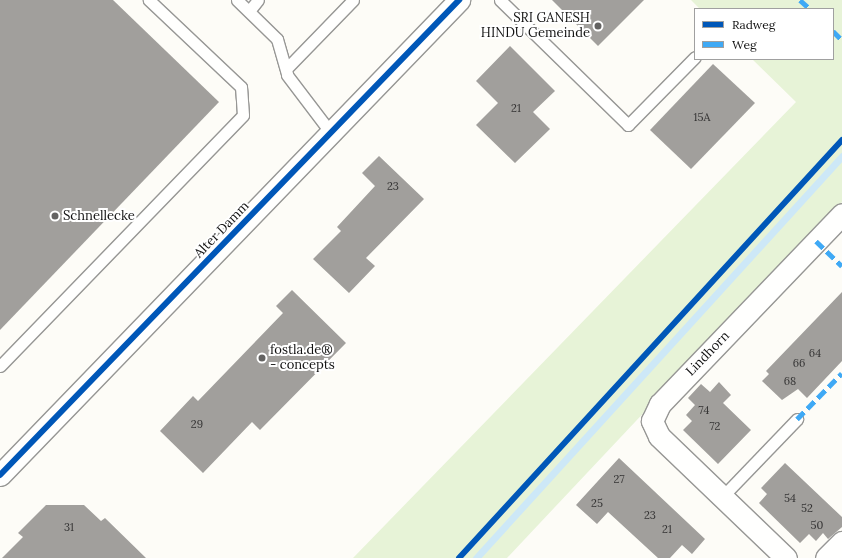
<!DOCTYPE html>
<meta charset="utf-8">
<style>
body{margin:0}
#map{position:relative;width:842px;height:558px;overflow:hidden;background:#fdfcf7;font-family:Lora,serif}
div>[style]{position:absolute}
.green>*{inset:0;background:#e7f3d7}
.stream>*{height:7px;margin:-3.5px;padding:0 3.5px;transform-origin:3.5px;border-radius:3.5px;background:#cde8f7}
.building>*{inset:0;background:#a19f9c}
.roads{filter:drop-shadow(1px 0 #979795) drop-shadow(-1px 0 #979795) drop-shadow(0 1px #979795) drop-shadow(0 -1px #979795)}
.service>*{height:11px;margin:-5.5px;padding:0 5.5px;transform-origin:5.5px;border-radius:5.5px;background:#fffffe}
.minor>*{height:21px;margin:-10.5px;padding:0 10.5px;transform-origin:10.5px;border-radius:10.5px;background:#fffffe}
.quiet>*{height:5px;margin-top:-2.5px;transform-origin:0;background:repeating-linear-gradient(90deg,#3fa9f5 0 10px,transparent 0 15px)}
.cycleway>*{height:6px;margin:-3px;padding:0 3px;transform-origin:3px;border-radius:3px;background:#0057b8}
.dots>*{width:11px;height:11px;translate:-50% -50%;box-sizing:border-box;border:2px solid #fff;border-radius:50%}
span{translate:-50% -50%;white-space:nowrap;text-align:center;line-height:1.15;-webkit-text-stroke:4px #fff;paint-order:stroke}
.number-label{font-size:11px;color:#353434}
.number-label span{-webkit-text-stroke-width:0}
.poi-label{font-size:13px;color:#111}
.right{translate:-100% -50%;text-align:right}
.left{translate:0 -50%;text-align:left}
.street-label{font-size:13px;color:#111}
.legend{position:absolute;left:694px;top:8px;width:140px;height:52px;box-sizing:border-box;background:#fff;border:1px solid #a0a0a0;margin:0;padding:5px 7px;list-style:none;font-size:12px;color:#111}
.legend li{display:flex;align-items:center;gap:8px;height:20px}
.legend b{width:20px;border:1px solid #a0a0a0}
</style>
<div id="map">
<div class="green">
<i style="clip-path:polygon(691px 0,842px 0,842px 202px,507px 558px,353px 558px,796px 102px,752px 59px,833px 59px,833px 9px,700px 9px)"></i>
</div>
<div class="stream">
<i style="left:476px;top:558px;width:544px;rotate:-47.68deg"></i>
</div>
<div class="building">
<i style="clip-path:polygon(0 0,113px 0,219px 102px,0 330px)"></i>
<i style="clip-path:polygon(552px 0,644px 0,598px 46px)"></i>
<i style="clip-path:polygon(510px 46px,555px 91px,533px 112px,550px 129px,515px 163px,476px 125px,498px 103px,476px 81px)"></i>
<i style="clip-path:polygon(713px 64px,755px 103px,691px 169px,650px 130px)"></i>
<i style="clip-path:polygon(379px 156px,424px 199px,366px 258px,375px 266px,349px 293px,313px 259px,341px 231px,337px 227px,375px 186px,362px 173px)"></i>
<i style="clip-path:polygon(292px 290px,346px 343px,260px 430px,252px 422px,203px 473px,160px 431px,193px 396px,198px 401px,283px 313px,276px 306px)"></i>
<i style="clip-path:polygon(842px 292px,842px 361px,807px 398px,798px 389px,782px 400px,762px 381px,769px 374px,766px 371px)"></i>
<i style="clip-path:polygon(719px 382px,731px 395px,723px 403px,751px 430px,718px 464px,683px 430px,692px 421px,686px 415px,695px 405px,688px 398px,701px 384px,710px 392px)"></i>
<i style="clip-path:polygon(619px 458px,705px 539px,692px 554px,682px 545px,670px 558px,658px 558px,608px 512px,597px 524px,576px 505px)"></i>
<i style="clip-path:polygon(785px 463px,842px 517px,842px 527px,828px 539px,823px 533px,816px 541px,809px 534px,800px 543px,759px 503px,767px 494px,761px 488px)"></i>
<i style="clip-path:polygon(46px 505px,84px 505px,101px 521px,105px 518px,146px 558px,2px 558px,23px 537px,18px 533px)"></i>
</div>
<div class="roads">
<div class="service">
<i style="left:237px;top:0;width:56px;rotate:44.3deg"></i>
<i style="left:277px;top:39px;width:37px;rotate:74deg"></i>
<i style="left:287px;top:75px;width:73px;rotate:52.8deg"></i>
<i style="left:500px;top:0;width:179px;rotate:44.3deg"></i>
<i style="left:628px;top:125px;width:95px;rotate:-45.4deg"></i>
<i style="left:249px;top:11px;width:14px;rotate:-51deg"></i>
<i style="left:286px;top:69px;width:96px;rotate:-45.8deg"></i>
<i style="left:0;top:366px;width:349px;rotate:-45.9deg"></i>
<i style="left:243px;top:115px;width:28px;rotate:-94deg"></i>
<i style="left:241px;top:87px;width:127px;rotate:-136.6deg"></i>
<i style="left:723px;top:496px;width:107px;rotate:-46.1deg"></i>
</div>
<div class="minor">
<i style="left:0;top:475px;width:661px;rotate:-45.98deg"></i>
<i style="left:786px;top:558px;width:176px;rotate:-136.2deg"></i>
<i style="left:659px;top:436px;width:17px;rotate:-115deg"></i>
<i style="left:652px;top:421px;width:19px;rotate:-65deg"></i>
<i style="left:660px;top:404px;width:263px;rotate:-46.2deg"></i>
<i style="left:826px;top:558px;width:23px;rotate:-45deg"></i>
</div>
</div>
<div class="quiet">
<i style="left:800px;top:0;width:13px;rotate:42deg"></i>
<i style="left:833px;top:31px;width:13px;rotate:45deg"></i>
<i style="left:816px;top:241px;width:36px;rotate:44deg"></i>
<i style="left:797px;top:419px;width:64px;rotate:-45.6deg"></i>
</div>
<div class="cycleway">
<i style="left:0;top:475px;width:661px;rotate:-45.98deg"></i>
<i style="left:459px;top:558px;width:567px;rotate:-47.5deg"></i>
</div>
<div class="dots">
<i style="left:598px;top:26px;background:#646362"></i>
<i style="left:55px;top:216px;background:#646362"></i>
<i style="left:262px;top:358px;background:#646362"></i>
</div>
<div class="number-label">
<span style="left:516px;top:108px">21</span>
<span style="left:702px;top:117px">15A</span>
<span style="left:393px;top:186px">23</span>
<span style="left:815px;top:353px">64</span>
<span style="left:799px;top:363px">66</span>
<span style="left:790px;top:381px">68</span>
<span style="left:704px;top:410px">74</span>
<span style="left:197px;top:424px">29</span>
<span style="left:715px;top:426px">72</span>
<span style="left:619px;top:479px">27</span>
<span style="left:790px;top:498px">54</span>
<span style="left:597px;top:503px">25</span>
<span style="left:807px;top:508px">52</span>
<span style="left:650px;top:515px">23</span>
<span style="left:817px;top:525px">50</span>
<span style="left:69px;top:527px">31</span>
<span style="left:667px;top:529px">21</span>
</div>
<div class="poi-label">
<span class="right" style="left:590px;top:26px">SRI GANESH<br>HINDU Gemeinde</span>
<span class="left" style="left:63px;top:216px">Schnellecke</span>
<span class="left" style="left:270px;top:358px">fostla.de®<br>- concepts</span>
</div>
<div class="street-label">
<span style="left:222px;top:230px;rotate:-46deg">Alter Damm</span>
<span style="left:708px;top:354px;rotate:-46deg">Lindhorn</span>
</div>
<ul class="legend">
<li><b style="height:5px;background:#0057b8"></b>Radweg</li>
<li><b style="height:5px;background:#3fa9f5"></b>Weg</li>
</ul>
</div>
